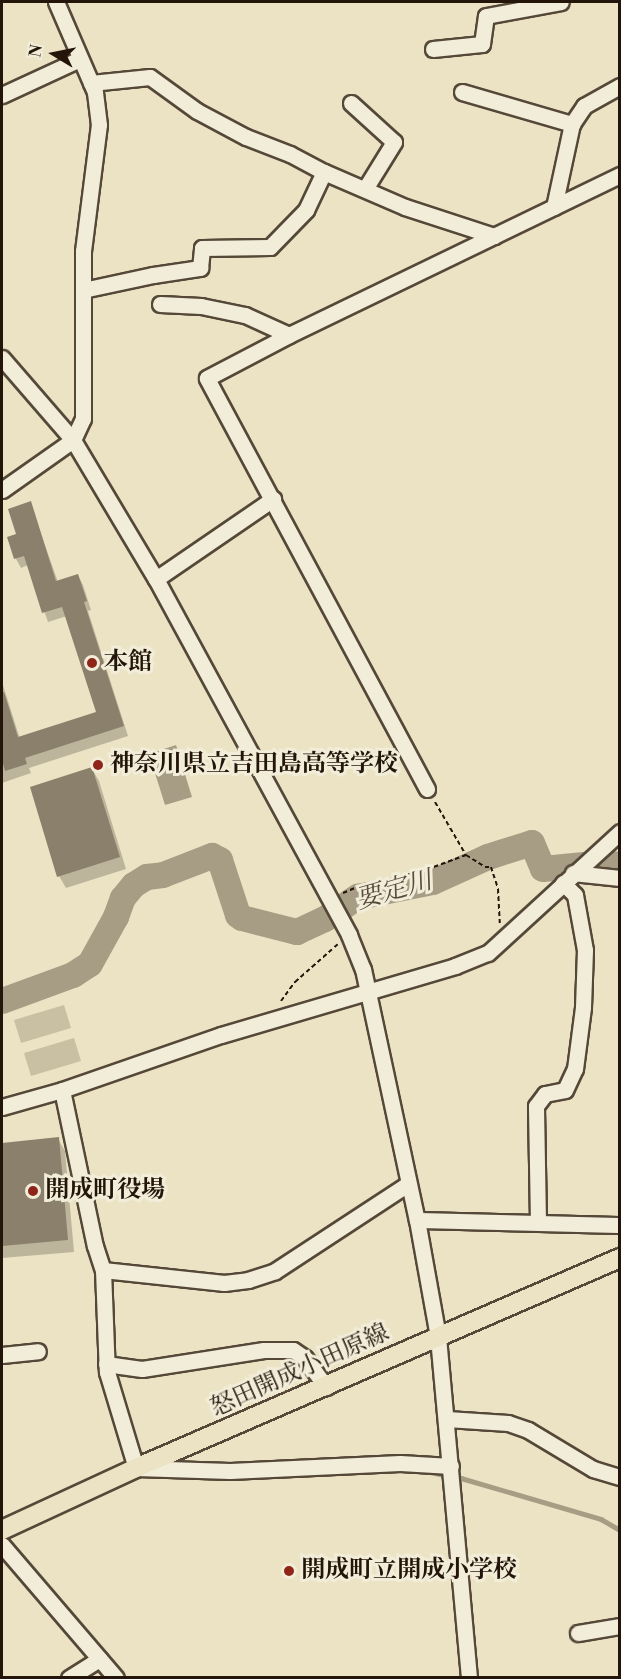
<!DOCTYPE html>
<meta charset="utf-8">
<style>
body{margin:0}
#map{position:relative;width:621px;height:1679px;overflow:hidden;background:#ebe3c4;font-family:"Libre Bodoni","Noto Serif JP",serif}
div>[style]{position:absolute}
.green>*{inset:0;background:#c9c0a4}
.water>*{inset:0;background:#a79d85}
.shadow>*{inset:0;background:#0003}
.stream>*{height:4.5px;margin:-2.25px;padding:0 2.25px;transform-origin:2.25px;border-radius:2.25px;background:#a79d85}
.river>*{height:26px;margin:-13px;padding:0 13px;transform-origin:13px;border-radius:13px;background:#a79d85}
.building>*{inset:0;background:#8b806b}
.path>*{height:2px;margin-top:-1px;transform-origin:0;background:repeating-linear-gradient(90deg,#23150a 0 4.5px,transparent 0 7.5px)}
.roads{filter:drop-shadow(2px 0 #554838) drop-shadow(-2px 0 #554838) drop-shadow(0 2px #554838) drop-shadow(0 -2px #554838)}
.minor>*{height:15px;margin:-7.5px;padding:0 7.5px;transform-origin:7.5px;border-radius:7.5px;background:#f2edd9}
.major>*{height:18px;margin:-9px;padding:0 9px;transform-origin:9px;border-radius:9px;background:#ebe3c4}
.dots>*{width:16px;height:16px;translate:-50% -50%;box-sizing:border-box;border:3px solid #f2edd9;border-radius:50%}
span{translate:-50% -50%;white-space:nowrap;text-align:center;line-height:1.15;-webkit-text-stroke:6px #f2edd9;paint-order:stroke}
.poi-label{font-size:24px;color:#23150a;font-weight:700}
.left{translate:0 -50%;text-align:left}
.street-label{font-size:24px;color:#23150a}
.water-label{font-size:26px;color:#584b3b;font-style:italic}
.frame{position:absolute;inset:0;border:3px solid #23150a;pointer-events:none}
.north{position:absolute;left:24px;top:24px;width:60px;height:60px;-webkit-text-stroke:4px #f2edd9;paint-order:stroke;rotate:280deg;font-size:16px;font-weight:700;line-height:24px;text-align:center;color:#23150a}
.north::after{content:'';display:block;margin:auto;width:21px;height:27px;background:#23150a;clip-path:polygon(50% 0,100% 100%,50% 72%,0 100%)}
</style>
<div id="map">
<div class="green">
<i style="clip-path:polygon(64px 1005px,71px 1028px,21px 1043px,14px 1020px)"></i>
<i style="clip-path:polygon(74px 1038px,81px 1061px,31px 1076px,24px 1053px)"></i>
</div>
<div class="water">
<i style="clip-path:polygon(176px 745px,192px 797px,165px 805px,149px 754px)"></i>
</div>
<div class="shadow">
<i style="clip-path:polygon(30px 503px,58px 582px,78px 575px,83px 585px,91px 610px,88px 611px,128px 736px,29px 768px,31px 773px,2px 783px,2px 682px,20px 739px,98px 713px,67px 616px,48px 622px,28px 565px,21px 568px,16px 559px,9px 538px,18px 535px)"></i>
<i style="clip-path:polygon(92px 769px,99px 781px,126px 869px,66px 888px,59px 876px)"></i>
<i style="clip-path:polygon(58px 1139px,65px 1151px,74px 1252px,2px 1258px,2px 1144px)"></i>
</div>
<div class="stream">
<i style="left:430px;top:1472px;width:32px;rotate:11deg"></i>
<i style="left:461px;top:1478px;width:146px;rotate:16.3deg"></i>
<i style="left:601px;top:1519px;width:22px;rotate:30deg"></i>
</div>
<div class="river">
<i style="left:2px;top:1001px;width:76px;rotate:-20.1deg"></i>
<i style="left:73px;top:975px;width:20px;rotate:-33deg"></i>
<i style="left:90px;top:964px;width:54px;rotate:-61deg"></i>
<i style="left:116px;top:917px;width:20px;rotate:-70deg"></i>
<i style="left:123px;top:898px;width:17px;rotate:-50deg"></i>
<i style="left:134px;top:885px;width:15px;rotate:-32deg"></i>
<i style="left:147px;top:877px;width:16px;rotate:-7deg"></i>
<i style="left:163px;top:875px;width:53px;rotate:-21.2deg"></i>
<i style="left:212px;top:856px;width:9px;rotate:27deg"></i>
<i style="left:220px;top:860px;width:58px;rotate:71.9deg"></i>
<i style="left:238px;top:915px;width:5px;rotate:37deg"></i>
<i style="left:242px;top:918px;width:57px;rotate:14.3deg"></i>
<i style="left:297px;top:932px;width:31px;rotate:-25deg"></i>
<i style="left:325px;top:919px;width:40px;rotate:-34deg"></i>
<i style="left:358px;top:897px;width:76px;rotate:-11.3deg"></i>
<i style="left:433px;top:882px;width:60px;rotate:-24.4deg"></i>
<i style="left:488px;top:857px;width:46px;rotate:-17.7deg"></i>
<i style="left:532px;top:843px;width:28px;rotate:67deg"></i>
<i style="left:543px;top:869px;width:62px;rotate:-5.5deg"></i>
<i style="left:605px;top:863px;width:15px;rotate:8deg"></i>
</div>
<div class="building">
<i style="clip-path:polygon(31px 501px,56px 581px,78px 574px,87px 601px,84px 602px,124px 726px,25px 758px,27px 764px,5px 771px,2px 760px,2px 693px,4px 692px,18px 737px,96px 712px,62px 607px,42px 613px,24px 556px,14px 559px,7px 537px,16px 534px,8px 509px)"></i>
<i style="clip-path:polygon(92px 767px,120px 857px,57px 877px,30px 787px)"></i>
<i style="clip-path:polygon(59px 1137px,68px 1240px,2px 1246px,2px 1143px)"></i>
</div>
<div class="path">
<i style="left:435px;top:802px;width:61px;rotate:59.7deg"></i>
<i style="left:466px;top:855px;width:22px;rotate:32deg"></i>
<i style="left:485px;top:867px;width:6px"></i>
<i style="left:491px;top:867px;width:23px;rotate:72deg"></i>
<i style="left:498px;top:889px;width:34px;rotate:87deg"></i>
<i style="left:343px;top:893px;width:23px;rotate:-23deg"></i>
<i style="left:364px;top:884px;width:57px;rotate:-12.1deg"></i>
<i style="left:420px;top:872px;width:49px;rotate:-20.3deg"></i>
<i style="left:281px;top:1001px;width:24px;rotate:-54deg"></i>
<i style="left:295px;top:982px;width:57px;rotate:-41.5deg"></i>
</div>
<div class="roads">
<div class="minor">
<i style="left:433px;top:49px;width:49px;rotate:-5.8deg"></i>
<i style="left:482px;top:44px;width:28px;rotate:-82deg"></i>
<i style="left:486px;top:16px;width:76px;rotate:-10.6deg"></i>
<i style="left:91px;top:83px;width:59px;rotate:-5.8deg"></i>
<i style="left:150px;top:77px;width:58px;rotate:35.9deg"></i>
<i style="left:197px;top:111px;width:55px;rotate:28deg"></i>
<i style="left:246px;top:137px;width:47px;rotate:21.1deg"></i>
<i style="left:290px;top:154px;width:38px;rotate:28deg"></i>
<i style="left:324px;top:172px;width:88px;rotate:23.4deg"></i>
<i style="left:405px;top:207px;width:94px;rotate:18deg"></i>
<i style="left:462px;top:92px;width:115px;rotate:16.2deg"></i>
<i style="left:2px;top:95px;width:86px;rotate:-24.8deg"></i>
<i style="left:351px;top:103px;width:58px;rotate:42.2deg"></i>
<i style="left:394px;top:142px;width:55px;rotate:121.7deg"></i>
<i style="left:554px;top:207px;width:85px;rotate:-77.8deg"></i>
<i style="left:572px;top:124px;width:22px;rotate:-56deg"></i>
<i style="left:584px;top:106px;width:41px;rotate:-29.1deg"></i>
<i style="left:83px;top:290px;width:72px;rotate:-12.1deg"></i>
<i style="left:153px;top:275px;width:48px;rotate:-8.5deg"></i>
<i style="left:200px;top:268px;width:20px;rotate:-84deg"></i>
<i style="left:202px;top:248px;width:68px;rotate:-0.8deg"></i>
<i style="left:270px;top:247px;width:52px;rotate:-45.8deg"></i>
<i style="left:306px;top:210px;width:42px;rotate:-64.7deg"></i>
<i style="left:160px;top:304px;width:41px;rotate:2.8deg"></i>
<i style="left:201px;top:306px;width:45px;rotate:11.6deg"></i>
<i style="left:245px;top:315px;width:48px;rotate:24.4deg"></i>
<i style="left:2px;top:358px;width:108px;rotate:49.1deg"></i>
<i style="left:73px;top:440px;width:162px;rotate:59.2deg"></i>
<i style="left:156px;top:579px;width:405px;rotate:61.5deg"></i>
<i style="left:349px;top:935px;width:37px;rotate:68deg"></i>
<i style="left:363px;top:969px;width:257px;rotate:77.9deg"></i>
<i style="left:417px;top:1220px;width:119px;rotate:79.8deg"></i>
<i style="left:438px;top:1337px;width:342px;rotate:84.8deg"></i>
<i style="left:2px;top:490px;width:87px;rotate:-35.2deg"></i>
<i style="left:73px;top:440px;width:23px;rotate:-65deg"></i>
<i style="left:83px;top:419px;width:168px;rotate:-90deg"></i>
<i style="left:83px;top:251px;width:127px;rotate:-82.8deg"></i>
<i style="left:99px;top:125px;width:33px;rotate:-97deg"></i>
<i style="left:95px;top:92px;width:98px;rotate:-113.4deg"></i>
<i style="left:156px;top:579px;width:142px;rotate:-34.4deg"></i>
<i style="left:427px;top:789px;width:466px;rotate:-118.2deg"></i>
<i style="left:207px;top:378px;width:93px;rotate:-27.7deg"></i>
<i style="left:289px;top:335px;width:368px;rotate:-25.8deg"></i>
<i style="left:573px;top:873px;width:47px;rotate:6.1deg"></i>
<i style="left:62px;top:1090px;width:159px;rotate:78.1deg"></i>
<i style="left:95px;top:1246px;width:25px;rotate:72deg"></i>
<i style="left:103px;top:1270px;width:102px;rotate:87.8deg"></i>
<i style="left:107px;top:1372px;width:100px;rotate:73.2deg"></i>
<i style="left:136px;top:1468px;width:94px;rotate:1.8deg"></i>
<i style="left:230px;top:1471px;width:170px;rotate:-2.7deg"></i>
<i style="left:400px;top:1463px;width:51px;rotate:3.4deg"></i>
<i style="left:2px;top:1107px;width:62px;rotate:-15.8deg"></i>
<i style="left:62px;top:1090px;width:168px;rotate:-19.1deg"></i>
<i style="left:221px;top:1035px;width:244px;rotate:-16.4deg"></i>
<i style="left:455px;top:966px;width:35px;rotate:-22deg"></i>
<i style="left:488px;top:953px;width:179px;rotate:-42.5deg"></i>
<i style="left:417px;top:1220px;width:203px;rotate:1.4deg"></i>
<i style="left:538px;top:1222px;width:116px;rotate:-91deg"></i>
<i style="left:536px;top:1106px;width:15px;rotate:-53deg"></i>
<i style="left:545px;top:1094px;width:20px;rotate:-11deg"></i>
<i style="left:565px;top:1090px;width:23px;rotate:-65deg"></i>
<i style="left:575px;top:1069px;width:63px;rotate:-82.6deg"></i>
<i style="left:583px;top:1007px;width:57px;rotate:-88deg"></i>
<i style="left:585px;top:950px;width:56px;rotate:-100.3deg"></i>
<i style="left:575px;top:895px;width:17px;rotate:-135deg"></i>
<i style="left:103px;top:1270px;width:122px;rotate:6.1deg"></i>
<i style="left:224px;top:1283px;width:24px;rotate:-7deg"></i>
<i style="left:248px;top:1280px;width:28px;rotate:-18deg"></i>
<i style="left:275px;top:1271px;width:159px;rotate:-33.2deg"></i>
<i style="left:2px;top:1355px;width:36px;rotate:-6deg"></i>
<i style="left:106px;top:1364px;width:36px;rotate:8deg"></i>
<i style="left:142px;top:1369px;width:123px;rotate:-8.9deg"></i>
<i style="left:264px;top:1350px;width:29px"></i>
<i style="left:293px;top:1350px;width:14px;rotate:34deg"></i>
<i style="left:305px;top:1358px;width:36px;rotate:54deg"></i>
<i style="left:447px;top:1419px;width:61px;rotate:3.8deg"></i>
<i style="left:508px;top:1423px;width:21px;rotate:19deg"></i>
<i style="left:528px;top:1430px;width:76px;rotate:31deg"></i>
<i style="left:593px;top:1469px;width:28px;rotate:17deg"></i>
<i style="left:2px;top:1545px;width:175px;rotate:49.4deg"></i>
<i style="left:578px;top:1633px;width:43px;rotate:-9.5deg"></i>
<i style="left:69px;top:1678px;width:36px;rotate:-32deg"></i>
</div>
<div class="major">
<i style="left:2px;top:1530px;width:148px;rotate:-24.8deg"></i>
<i style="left:136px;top:1468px;width:528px;rotate:-23.46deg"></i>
</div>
</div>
<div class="dots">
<i style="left:92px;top:663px;background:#8f2418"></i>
<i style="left:98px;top:765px;background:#8f2418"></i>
<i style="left:33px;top:1191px;background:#8f2418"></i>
<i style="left:289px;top:1571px;background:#8f2418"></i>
</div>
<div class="poi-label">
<span class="left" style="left:104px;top:663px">本館</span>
<span class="left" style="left:110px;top:765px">神奈川県立吉田島高等学校</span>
<span class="left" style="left:45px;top:1191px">開成町役場</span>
<span class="left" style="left:301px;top:1571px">開成町立開成小学校</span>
</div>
<div class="street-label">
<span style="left:300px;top:1371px;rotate:-24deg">怒田開成小田原線</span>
</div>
<div class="water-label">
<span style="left:394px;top:891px;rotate:-16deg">要定川</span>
</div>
<div class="frame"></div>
<div class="north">N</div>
</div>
